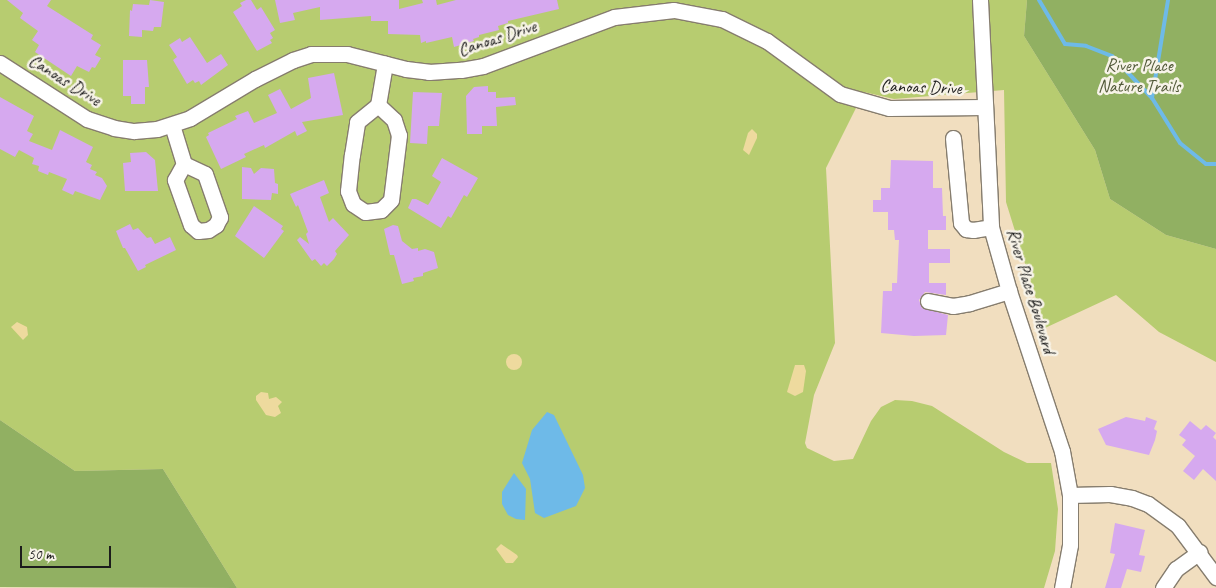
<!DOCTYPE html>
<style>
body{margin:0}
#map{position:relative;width:1216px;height:588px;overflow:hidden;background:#f1debf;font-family:Caveat,sans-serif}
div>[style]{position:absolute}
.green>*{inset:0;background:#b7cc70}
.forest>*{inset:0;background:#91b062}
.sand>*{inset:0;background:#eeda9e}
.round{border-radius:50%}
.water>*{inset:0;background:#6ebae8}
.stream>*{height:4px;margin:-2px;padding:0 2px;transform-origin:2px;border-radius:2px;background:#6ebae8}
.building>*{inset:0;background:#d6a9ef}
.roads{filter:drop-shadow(1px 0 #867d6e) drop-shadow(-1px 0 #867d6e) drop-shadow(0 1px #867d6e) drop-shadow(0 -1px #867d6e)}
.minor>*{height:15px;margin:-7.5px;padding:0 7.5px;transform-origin:7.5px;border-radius:7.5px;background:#fff}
span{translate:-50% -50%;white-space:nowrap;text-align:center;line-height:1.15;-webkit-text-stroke:5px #f7f3e8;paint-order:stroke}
.street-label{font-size:18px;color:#1c1c1c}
.park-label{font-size:18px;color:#525a39}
.scale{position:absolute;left:20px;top:546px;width:91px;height:22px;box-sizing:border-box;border:2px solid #1c1c1c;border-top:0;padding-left:6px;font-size:15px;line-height:18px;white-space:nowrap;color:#1c1c1c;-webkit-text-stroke:4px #f7f3e8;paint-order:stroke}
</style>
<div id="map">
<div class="green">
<i style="clip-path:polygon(0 0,1027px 0,1024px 36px,1095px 150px,1110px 199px,1166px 235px,1216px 249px,1216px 362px,1159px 332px,1116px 295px,1045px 328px,1006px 202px,1004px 90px,894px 99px,864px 92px,826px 168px,835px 343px,814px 395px,805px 443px,807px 448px,834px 461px,853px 459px,871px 421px,881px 407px,895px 400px,912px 401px,932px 406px,1004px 452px,1027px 463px,1051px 463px,1058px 509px,1055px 551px,1044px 588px,237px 588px,163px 469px,75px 471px,0 420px)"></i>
</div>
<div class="forest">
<i style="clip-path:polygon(1027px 0,1216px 0,1216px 249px,1166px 235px,1110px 199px,1095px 150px,1024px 36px)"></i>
<i style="clip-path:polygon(0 420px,75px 471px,163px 469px,237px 588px,0 587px)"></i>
</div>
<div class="sand">
<i style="clip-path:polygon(752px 129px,757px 134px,757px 138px,749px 155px,743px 150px,748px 133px)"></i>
<i style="clip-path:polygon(17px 322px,27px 327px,28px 335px,23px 340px,11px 327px)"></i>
<i class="round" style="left:506px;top:354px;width:16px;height:16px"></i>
<i style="clip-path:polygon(795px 365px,804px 365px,806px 371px,803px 392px,795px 396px,787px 392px)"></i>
<i style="clip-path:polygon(261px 392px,268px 393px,269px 399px,276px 397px,282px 402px,278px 406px,281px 413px,275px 417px,266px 415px,256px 400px,256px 396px)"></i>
<i style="clip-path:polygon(501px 544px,517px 555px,518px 557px,513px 563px,506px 563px,496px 549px)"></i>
</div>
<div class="water">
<i style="clip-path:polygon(547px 412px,554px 415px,583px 475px,585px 488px,576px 506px,544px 518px,535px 513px,530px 479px,522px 463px,532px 430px)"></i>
<i style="clip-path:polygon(514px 473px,526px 489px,525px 520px,516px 519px,508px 515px,502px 504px,502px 492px)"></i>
</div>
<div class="stream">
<i style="left:1039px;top:0;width:51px;rotate:59.4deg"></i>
<i style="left:1065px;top:44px;width:21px;rotate:5deg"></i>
<i style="left:1086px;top:46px;width:28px;rotate:21deg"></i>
<i style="left:1112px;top:56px;width:58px;rotate:46.4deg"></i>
<i style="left:1152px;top:98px;width:53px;rotate:58.1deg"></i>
<i style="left:1180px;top:143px;width:33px;rotate:39deg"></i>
<i style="left:1206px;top:164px;width:10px"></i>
<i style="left:1152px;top:98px;width:99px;rotate:-80.7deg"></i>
</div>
<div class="building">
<i style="clip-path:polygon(7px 0,51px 0,47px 6px,93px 35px,91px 39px,101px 45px,95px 55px,101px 58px,95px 68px,92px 67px,89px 72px,77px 66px,71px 76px,35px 52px,39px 45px,32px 40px,38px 31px,20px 18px,23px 13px)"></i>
<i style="clip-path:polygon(150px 0,164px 2px,161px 27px,154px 27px,153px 31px,142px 30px,142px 37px,129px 36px,130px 10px,132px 11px,133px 4px,149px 5px)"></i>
<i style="clip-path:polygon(246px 0,251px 0,257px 10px,261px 7px,275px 30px,270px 33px,273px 38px,270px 40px,272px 43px,257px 51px,233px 12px,242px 6px,240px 3px)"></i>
<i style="clip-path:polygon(275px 0,399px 0,399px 9px,423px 3px,422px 0,436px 0,437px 5px,456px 0,557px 0,559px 9px,508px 21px,508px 23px,498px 26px,499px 30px,479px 35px,479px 37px,473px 39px,474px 41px,454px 47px,452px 37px,426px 43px,426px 41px,421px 43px,420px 35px,388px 34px,388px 21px,371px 21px,371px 16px,320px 20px,320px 7px,293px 13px,295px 20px,280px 23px)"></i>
<i style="clip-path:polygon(190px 37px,207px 63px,221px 54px,228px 65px,201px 85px,199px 81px,195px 83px,193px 80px,187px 84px,173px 60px,177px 57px,169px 45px,180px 38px,182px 42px)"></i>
<i style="clip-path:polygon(123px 60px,147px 60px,149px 87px,145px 87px,145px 104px,131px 104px,131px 96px,123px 96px)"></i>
<i style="clip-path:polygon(334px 73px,343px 115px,302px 122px,307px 131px,297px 136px,295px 131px,265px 148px,264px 145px,244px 154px,246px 157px,221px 169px,206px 137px,209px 135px,208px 133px,237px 119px,235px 116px,248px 111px,254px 123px,277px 113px,268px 95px,280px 89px,291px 109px,311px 98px,308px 78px)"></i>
<i style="clip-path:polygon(488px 86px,488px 92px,496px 92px,496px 98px,515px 97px,516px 105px,496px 107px,497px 126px,482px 126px,482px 134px,467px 134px,466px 96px,474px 87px)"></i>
<i style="clip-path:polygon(413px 92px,442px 93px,439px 126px,428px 126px,427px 144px,410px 143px)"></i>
<i style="clip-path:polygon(0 97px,34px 116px,27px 131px,33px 134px,29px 141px,52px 150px,60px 130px,62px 131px,93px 147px,86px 162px,92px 165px,90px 169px,97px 172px,95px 175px,102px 178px,107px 186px,100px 200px,75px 191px,73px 195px,62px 190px,67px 179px,49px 172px,48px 175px,38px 171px,39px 166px,32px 164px,34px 158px,19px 150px,15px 157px,0 149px)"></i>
<i style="clip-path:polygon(146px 152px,155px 160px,158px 191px,125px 191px,123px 163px,131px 162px,130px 153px)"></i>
<i style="clip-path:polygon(442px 158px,478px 178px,467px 197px,464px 195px,451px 218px,448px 216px,441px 228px,408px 208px,412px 199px,416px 199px,428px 205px,430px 202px,441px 182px,432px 176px)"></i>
<i style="clip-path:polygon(891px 160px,933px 161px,933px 188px,942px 188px,943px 216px,946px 216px,946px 230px,928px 230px,928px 249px,950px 249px,950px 263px,929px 263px,929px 283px,946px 283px,946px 295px,925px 292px,919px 300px,922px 308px,948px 315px,946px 335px,914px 336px,881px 333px,883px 291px,892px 291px,892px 283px,897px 283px,899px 240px,895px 240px,894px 230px,888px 230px,888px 212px,873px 212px,873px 200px,881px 200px,881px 188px,890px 188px)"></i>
<i style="clip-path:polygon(242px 167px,251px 168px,254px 174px,261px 168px,274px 169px,275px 183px,278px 184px,278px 194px,272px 193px,271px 200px,242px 199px)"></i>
<i style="clip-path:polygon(324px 180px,329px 193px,320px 197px,329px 222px,333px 218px,349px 235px,335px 251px,337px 254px,334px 259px,327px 266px,324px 263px,321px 266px,315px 259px,312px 261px,297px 240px,300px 237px,309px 244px,306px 234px,308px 232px,298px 205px,296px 207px,290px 194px)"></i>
<i style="clip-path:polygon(254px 206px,283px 226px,281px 229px,284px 231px,264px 258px,235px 236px)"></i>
<i style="clip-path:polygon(130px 224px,133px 230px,138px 228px,147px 238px,151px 237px,155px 244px,170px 237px,176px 250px,145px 265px,146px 267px,138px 271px,125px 248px,123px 248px,116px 231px)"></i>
<i style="clip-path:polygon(393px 225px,398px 226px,402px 241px,412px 249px,418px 248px,418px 251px,425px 249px,434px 252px,438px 268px,423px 273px,423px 276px,413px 278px,414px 281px,402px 284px,394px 255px,390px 255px,384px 229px)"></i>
<i style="clip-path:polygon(1126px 417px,1145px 421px,1146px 417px,1157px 421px,1154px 429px,1157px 431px,1155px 440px,1149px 455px,1106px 445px,1098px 429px)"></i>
<i style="clip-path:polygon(1190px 421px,1201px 430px,1206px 425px,1216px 433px,1213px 437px,1216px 440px,1216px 481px,1203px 469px,1194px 480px,1183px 471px,1195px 456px,1182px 445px,1186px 440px,1179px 435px)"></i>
<i style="clip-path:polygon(1115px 523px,1145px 530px,1139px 555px,1145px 556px,1141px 572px,1127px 569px,1121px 588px,1105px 588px,1115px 554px,1110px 553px)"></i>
</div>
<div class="roads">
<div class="minor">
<i style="left:980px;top:0;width:227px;rotate:87.2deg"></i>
<i style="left:991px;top:227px;width:66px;rotate:74.3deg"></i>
<i style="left:1009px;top:291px;width:169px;rotate:71.7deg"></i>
<i style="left:1062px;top:451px;width:45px;rotate:79.7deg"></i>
<i style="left:1070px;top:495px;width:50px;rotate:90deg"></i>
<i style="left:1070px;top:545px;width:44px;rotate:100.5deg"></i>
<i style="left:0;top:63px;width:103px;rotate:32.8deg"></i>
<i style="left:87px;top:119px;width:28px;rotate:18deg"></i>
<i style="left:114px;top:128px;width:20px;rotate:9deg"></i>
<i style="left:134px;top:131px;width:23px;rotate:-5deg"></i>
<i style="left:157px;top:129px;width:35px;rotate:-18deg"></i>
<i style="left:190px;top:118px;width:76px;rotate:-31deg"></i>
<i style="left:255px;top:79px;width:42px;rotate:-26.6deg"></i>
<i style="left:293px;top:60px;width:19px;rotate:-18deg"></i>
<i style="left:311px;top:54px;width:36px"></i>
<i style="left:347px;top:54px;width:61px;rotate:14.3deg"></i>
<i style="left:406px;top:69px;width:23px;rotate:7deg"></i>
<i style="left:429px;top:72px;width:32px;rotate:-4deg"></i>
<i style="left:461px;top:70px;width:22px;rotate:-10deg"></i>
<i style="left:483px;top:66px;width:140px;rotate:-20.5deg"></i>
<i style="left:614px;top:17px;width:60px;rotate:-6.7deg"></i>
<i style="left:674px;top:10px;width:49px;rotate:10.6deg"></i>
<i style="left:722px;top:19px;width:50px;rotate:26.1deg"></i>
<i style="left:767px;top:41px;width:90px;rotate:36deg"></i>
<i style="left:840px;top:94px;width:51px;rotate:15.9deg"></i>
<i style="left:889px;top:108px;width:96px;rotate:-0.6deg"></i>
<i style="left:378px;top:105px;width:22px;rotate:43deg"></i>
<i style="left:394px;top:120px;width:16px;rotate:72deg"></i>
<i style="left:399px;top:135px;width:65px;rotate:97deg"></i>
<i style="left:391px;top:200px;width:14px;rotate:135deg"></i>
<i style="left:381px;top:210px;width:16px;rotate:173deg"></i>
<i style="left:365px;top:212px;width:14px;rotate:-146deg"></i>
<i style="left:353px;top:204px;width:14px;rotate:-111deg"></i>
<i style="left:348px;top:191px;width:36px;rotate:-84deg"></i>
<i style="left:352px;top:155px;width:33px;rotate:-81deg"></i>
<i style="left:357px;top:122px;width:27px;rotate:-39deg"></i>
<i style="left:378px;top:105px;width:42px;rotate:-80.3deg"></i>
<i style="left:172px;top:125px;width:41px;rotate:72.9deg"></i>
<i style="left:184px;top:164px;width:23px;rotate:25deg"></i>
<i style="left:205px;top:174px;width:46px;rotate:70.8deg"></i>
<i style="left:220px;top:217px;width:9px;rotate:117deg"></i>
<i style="left:216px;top:225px;width:9px;rotate:148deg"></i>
<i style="left:208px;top:230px;width:10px;rotate:174deg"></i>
<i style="left:198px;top:231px;width:9px;rotate:-139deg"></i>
<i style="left:191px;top:225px;width:48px;rotate:-109.6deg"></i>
<i style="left:175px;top:180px;width:18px;rotate:-61deg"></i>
<i style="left:953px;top:138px;width:85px;rotate:84.6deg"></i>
<i style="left:961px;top:223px;width:8px;rotate:50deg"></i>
<i style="left:966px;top:229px;width:7px;rotate:8deg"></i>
<i style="left:973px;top:230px;width:18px;rotate:-9deg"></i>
<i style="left:928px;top:301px;width:25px;rotate:11deg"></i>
<i style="left:953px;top:306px;width:17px;rotate:-10deg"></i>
<i style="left:970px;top:303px;width:41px;rotate:-17.1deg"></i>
<i style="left:1070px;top:495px;width:40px;rotate:-1.4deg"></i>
<i style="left:1110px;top:494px;width:22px;rotate:10deg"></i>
<i style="left:1132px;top:498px;width:17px;rotate:21deg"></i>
<i style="left:1148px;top:504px;width:37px;rotate:36deg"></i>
<i style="left:1178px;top:526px;width:64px;rotate:53.3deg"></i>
<i style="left:1163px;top:588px;width:23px;rotate:-56deg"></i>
<i style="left:1176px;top:569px;width:29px;rotate:-36deg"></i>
</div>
</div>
<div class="street-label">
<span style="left:497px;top:38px;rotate:-18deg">Canoas Drive</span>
<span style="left:65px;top:80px;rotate:32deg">Canoas Drive</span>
<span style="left:921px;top:87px;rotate:2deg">Canoas Drive</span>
<span style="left:1031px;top:291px;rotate:73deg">River Place Boulevard</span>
</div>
<div class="park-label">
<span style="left:1139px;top:76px">River Place<br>Nature Trails</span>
</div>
<div class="scale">50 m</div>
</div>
